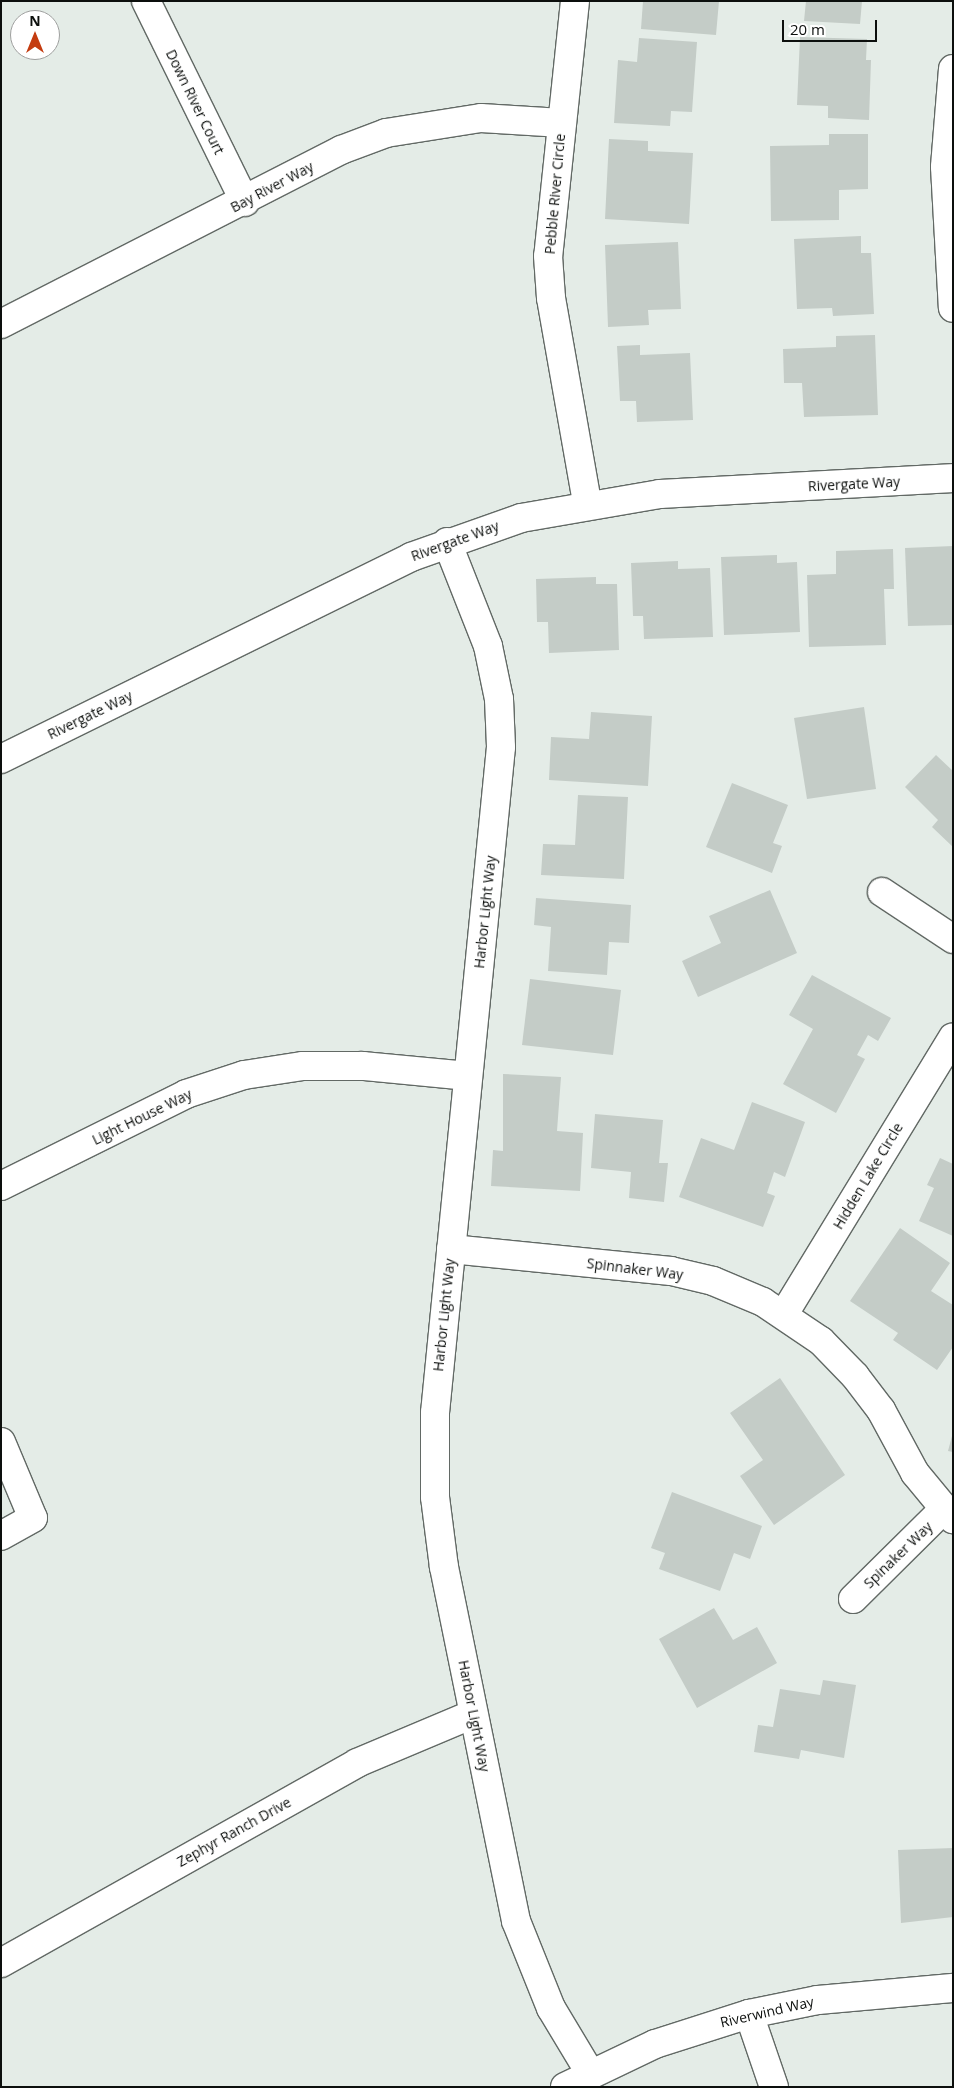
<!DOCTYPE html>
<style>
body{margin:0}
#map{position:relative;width:954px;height:2088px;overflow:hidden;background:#e4ece7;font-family:"Open Sans",sans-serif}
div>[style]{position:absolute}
.building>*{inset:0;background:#c4ccc7}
.roads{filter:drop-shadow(1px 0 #626965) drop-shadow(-1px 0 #626965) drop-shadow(0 1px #626965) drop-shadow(0 -1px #626965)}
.minor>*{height:28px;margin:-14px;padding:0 14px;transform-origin:14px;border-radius:14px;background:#fff}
span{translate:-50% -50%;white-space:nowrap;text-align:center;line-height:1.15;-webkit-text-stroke:5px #fff;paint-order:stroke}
.street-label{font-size:14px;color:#0c0f0d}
.frame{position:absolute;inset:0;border:2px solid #0c0f0d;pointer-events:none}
.north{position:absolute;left:10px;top:10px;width:50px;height:50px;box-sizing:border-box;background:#fff;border:1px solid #9e9f9e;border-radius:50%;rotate:0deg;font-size:14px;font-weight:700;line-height:20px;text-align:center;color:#0c0f0d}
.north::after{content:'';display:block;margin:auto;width:18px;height:22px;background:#c43c10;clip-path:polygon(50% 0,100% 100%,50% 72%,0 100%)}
.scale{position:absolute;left:782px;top:20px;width:95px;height:22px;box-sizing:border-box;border:2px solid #0c0f0d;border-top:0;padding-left:6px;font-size:15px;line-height:18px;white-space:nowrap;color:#0c0f0d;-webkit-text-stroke:4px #fff;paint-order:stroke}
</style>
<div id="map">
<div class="building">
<i style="clip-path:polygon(643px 1px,719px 1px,716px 35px,641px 29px)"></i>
<i style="clip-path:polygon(806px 1px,862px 1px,860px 24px,804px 21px)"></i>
<i style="clip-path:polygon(800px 37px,867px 39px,866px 60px,871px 60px,869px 120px,828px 118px,828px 106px,797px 105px)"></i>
<i style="clip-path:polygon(639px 38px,697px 42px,692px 112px,671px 111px,670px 126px,614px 123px,618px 60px,637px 62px)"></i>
<i style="clip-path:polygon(829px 134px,868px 134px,868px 189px,839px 190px,839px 220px,771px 221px,770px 146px,829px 145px)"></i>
<i style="clip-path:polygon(609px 139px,648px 141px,648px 151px,693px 153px,689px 224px,605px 219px)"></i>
<i style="clip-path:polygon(861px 236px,861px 253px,871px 253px,874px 314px,833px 316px,832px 308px,797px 309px,794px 239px)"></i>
<i style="clip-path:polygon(678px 242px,681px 309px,648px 310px,649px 325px,608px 327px,605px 245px)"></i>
<i style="clip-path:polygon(875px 335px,878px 415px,804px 417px,802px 383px,784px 383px,783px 349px,836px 347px,836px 336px)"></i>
<i style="clip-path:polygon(640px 345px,640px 355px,690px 353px,693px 420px,637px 422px,636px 401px,620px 401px,617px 346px)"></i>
<i style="clip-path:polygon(953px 546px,953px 625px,908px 626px,905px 548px)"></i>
<i style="clip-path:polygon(893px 549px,894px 589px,884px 589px,886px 645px,809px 647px,807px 575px,836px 574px,836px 551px)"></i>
<i style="clip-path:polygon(777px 555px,777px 563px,797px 562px,800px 632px,724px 635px,721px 557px)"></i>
<i style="clip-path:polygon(678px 561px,678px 569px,710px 568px,713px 637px,644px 639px,643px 616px,633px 616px,631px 563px)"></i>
<i style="clip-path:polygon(596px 577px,596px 584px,617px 584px,619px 650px,549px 653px,548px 622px,537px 622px,536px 579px)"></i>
<i style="clip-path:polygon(864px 707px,876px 789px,807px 799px,794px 718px)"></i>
<i style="clip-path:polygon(591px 712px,652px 716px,648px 786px,549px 780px,551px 737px,589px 739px)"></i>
<i style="clip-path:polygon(936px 755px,953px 771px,953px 847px,932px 827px,938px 820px,905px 787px)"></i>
<i style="clip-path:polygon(732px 783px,788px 805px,773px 843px,782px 846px,772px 873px,706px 847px)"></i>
<i style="clip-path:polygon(578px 795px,628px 797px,624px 879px,541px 875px,543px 844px,575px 845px)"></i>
<i style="clip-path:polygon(770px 890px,797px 953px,698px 997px,682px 961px,721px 943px,709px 916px)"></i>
<i style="clip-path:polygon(536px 898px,631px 905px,629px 943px,609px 942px,607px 975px,548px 971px,551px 927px,534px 925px)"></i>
<i style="clip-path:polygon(812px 975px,891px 1018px,878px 1041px,868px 1035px,857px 1055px,865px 1059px,836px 1113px,783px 1084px,813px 1029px,789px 1015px)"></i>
<i style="clip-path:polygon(530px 979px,621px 990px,613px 1055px,522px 1045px)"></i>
<i style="clip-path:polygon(503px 1074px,561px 1077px,557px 1131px,583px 1133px,580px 1191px,491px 1186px,493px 1150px,503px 1151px)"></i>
<i style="clip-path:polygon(752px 1102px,805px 1122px,785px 1177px,774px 1172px,767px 1193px,775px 1196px,763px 1227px,679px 1197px,701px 1138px,734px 1150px)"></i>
<i style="clip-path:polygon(595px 1114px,663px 1120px,659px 1163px,668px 1163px,664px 1202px,629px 1198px,631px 1172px,591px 1168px)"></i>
<i style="clip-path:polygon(940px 1158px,953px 1164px,953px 1236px,919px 1221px,934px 1188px,927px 1185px)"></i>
<i style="clip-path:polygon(900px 1228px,950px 1263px,931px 1291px,953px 1305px,953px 1347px,937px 1370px,893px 1340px,898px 1333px,850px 1301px)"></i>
<i style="clip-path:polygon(780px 1378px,845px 1475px,774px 1525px,740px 1476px,763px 1460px,730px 1413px)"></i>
<i style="clip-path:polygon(952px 1436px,953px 1436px,953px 1452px,948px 1451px)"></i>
<i style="clip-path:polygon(672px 1492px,762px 1526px,750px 1559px,734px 1553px,720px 1591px,659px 1569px,665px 1553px,651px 1548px)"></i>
<i style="clip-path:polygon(714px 1608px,733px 1640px,757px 1627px,777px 1663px,697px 1708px,659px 1639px)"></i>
<i style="clip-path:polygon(823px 1680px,856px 1685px,844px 1758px,801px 1750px,799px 1759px,754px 1752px,758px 1725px,773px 1727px,780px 1689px,820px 1695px)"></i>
<i style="clip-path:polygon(953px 1848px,953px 1917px,901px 1923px,898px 1850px)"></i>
</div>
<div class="roads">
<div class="minor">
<i style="left:146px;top:1px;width:224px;rotate:63.8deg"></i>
<i style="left:575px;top:1px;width:256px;rotate:96deg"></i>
<i style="left:548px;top:256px;width:42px;rotate:85.9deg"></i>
<i style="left:551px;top:298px;width:208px;rotate:80deg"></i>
<i style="left:953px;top:69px;width:98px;rotate:94.7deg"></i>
<i style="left:945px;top:167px;width:141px;rotate:86.8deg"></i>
<i style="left:1px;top:324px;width:382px;rotate:-27.1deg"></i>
<i style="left:341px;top:150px;width:48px;rotate:-20.7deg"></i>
<i style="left:386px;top:133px;width:96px;rotate:-9deg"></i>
<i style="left:481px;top:118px;width:81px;rotate:3.5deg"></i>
<i style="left:447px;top:542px;width:112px;rotate:68.5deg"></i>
<i style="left:488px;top:646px;width:54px;rotate:78.3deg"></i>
<i style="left:499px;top:699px;width:48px;rotate:87.6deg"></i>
<i style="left:501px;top:747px;width:669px;rotate:95.66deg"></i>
<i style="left:435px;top:1413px;width:84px;rotate:90deg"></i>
<i style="left:435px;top:1497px;width:71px;rotate:82.7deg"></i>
<i style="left:444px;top:1567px;width:361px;rotate:78.5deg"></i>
<i style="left:516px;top:1921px;width:94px;rotate:68.1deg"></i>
<i style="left:551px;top:2008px;width:76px;rotate:59deg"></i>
<i style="left:1px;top:759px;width:457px;rotate:-26.2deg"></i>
<i style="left:411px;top:557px;width:117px;rotate:-19.5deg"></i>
<i style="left:521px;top:518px;width:141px;rotate:-9.8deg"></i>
<i style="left:660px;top:494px;width:293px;rotate:-3.1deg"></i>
<i style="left:882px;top:892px;width:85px;rotate:33.5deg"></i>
<i style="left:1px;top:1186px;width:207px;rotate:-26.4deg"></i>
<i style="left:186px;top:1094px;width:61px;rotate:-18.1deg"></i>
<i style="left:244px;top:1075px;width:60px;rotate:-8.7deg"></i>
<i style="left:303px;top:1066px;width:60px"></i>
<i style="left:363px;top:1066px;width:105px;rotate:5.4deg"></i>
<i style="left:451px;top:1249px;width:221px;rotate:5.7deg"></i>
<i style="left:671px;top:1271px;width:43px;rotate:13.4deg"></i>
<i style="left:713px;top:1281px;width:54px;rotate:22.8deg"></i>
<i style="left:763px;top:1302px;width:70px;rotate:33.9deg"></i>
<i style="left:821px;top:1341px;width:49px;rotate:45.8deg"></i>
<i style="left:855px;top:1376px;width:43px;rotate:52.6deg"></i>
<i style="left:881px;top:1410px;width:72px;rotate:61.6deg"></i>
<i style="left:915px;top:1473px;width:60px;rotate:50.4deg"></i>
<i style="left:784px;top:1314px;width:324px;rotate:-58.6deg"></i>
<i style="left:1px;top:1442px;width:82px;rotate:67.2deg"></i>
<i style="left:33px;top:1518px;width:37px;rotate:151deg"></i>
<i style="left:853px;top:1599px;width:127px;rotate:-44.7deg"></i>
<i style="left:1px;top:1963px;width:408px;rotate:-29.3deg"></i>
<i style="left:357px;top:1763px;width:126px;rotate:-22.9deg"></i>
<i style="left:749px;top:2014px;width:77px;rotate:71.1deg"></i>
<i style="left:565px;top:2087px;width:100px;rotate:-25.5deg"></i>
<i style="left:655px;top:2044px;width:99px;rotate:-17.7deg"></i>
<i style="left:749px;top:2014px;width:70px;rotate:-11.5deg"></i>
<i style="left:818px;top:2000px;width:136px;rotate:-5.1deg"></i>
</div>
</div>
<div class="street-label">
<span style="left:195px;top:102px;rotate:64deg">Down River Court</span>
<span style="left:272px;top:187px;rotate:-28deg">Bay River Way</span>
<span style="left:555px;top:194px;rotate:-85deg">Pebble River Circle</span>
<span style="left:854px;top:484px;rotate:-3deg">Rivergate Way</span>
<span style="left:455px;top:541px;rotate:-20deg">Rivergate Way</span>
<span style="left:90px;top:715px;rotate:-26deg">Rivergate Way</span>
<span style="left:485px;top:912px;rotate:-84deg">Harbor Light Way</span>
<span style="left:142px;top:1117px;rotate:-26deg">Light House Way</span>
<span style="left:868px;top:1176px;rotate:-59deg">Hidden Lake Circle</span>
<span style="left:635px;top:1269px;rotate:7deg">Spinnaker Way</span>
<span style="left:444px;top:1315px;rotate:-84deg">Harbor Light Way</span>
<span style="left:898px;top:1555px;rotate:-44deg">Spinaker Way</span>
<span style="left:474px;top:1716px;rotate:79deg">Harbor Light Way</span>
<span style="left:234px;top:1832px;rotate:-29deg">Zephyr Ranch Drive</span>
<span style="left:767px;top:2012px;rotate:-13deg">Riverwind Way</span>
</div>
<div class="frame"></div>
<div class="north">N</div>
<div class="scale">20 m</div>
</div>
